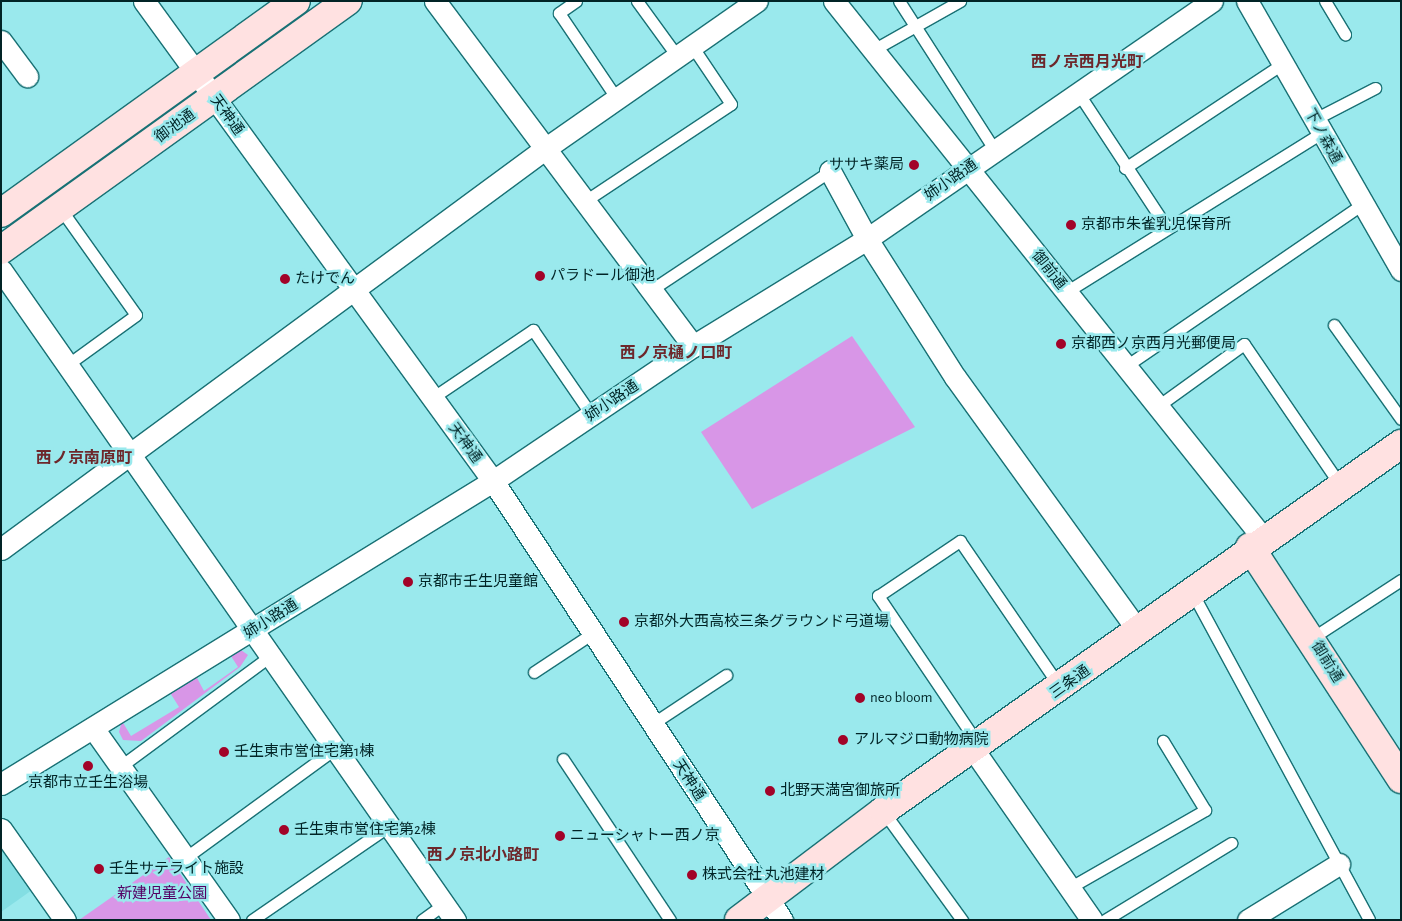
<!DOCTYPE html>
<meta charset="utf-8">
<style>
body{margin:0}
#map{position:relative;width:1402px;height:921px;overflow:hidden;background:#9ae9ed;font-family:"Alegreya Sans","Noto Sans JP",sans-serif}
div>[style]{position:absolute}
.built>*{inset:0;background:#83dee3}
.green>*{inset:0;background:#d896e7}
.roads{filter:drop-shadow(1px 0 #197175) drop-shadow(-1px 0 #197175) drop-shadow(0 1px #197175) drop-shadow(0 -1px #197175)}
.lane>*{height:11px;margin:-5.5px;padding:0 5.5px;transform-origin:5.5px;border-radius:5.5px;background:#fff}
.street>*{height:21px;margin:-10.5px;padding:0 10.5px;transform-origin:10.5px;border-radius:10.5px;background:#fff}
.secondary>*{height:28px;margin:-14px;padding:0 14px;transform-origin:14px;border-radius:14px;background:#ffe1e1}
.dots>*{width:14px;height:14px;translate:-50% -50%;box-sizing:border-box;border:2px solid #9ae9ed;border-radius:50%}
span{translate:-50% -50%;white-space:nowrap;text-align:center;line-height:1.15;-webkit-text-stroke:5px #9ae9ed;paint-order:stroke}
.street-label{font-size:15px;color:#012426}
.poi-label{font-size:15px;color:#012426}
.right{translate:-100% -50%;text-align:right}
.left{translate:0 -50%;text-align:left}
.park-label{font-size:15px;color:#540064}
.neighbourhood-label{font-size:16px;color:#6d272b;font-weight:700}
.frame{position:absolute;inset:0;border:2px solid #012426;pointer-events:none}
</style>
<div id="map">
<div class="built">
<i style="clip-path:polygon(1px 848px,32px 890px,1px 912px)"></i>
</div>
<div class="green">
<i style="clip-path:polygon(852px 336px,915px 427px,752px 509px,701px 432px)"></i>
<i style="clip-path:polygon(241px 650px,248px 655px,240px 667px,141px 741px,123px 740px,119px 732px,122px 721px,131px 736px,179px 707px,169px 691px,196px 676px,204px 691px,238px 667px,231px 656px)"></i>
<i style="clip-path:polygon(169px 857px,211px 920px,79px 920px)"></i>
</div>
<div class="roads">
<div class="lane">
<i style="left:576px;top:1px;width:21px;rotate:145deg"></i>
<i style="left:559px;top:13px;width:104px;rotate:56deg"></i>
<i style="left:637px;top:1px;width:68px;rotate:54deg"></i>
<i style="left:899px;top:1px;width:176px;rotate:57.3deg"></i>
<i style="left:1325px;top:1px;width:39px;rotate:59deg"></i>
<i style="left:873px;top:50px;width:100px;rotate:-29.4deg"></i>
<i style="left:1077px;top:91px;width:164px;rotate:56.7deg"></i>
<i style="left:1313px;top:120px;width:70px;rotate:-27.3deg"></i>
<i style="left:1125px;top:168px;width:188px;rotate:-33.5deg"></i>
<i style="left:585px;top:201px;width:175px;rotate:-33.6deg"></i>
<i style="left:731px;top:104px;width:70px;rotate:-123.9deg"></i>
<i style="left:60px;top:208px;width:131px;rotate:54.6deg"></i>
<i style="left:136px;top:315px;width:85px;rotate:144.1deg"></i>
<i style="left:651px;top:290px;width:215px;rotate:-33.6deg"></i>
<i style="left:1066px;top:292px;width:301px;rotate:-31.9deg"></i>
<i style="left:1334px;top:325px;width:115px;rotate:54.5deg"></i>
<i style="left:1126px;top:366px;width:285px;rotate:-34.4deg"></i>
<i style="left:432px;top:398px;width:122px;rotate:-34deg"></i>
<i style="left:533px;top:330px;width:104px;rotate:55.5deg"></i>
<i style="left:1158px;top:406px;width:106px;rotate:-35.8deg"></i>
<i style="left:1244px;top:344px;width:172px;rotate:55.7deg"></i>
<i style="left:1193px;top:594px;width:370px;rotate:61.6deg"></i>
<i style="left:1312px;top:638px;width:106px;rotate:-33.1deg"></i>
<i style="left:534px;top:672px;width:71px;rotate:-33.5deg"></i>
<i style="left:652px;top:724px;width:89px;rotate:-33.5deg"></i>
<i style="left:978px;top:744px;width:179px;rotate:-124deg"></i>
<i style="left:878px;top:596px;width:99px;rotate:-33.9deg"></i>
<i style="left:960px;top:541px;width:177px;rotate:55.6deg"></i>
<i style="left:563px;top:759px;width:193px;rotate:56.4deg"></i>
<i style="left:121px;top:766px;width:189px;rotate:-36.4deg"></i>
<i style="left:883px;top:811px;width:135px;rotate:54.1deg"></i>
<i style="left:185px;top:858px;width:188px;rotate:-36.1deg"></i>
<i style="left:1069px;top:888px;width:157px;rotate:-29.8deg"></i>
<i style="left:1205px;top:810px;width:81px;rotate:-121.3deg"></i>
<i style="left:252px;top:920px;width:168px;rotate:-34.5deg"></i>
<i style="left:422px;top:920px;width:27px;rotate:-36deg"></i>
<i style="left:1105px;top:920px;width:148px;rotate:-31.4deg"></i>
</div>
<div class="street">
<i style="left:144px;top:1px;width:593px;rotate:53.98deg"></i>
<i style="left:493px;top:481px;width:526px;rotate:56.64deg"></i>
<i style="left:435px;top:1px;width:431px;rotate:53.2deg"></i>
<i style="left:834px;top:1px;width:687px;rotate:51.38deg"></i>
<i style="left:1247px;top:1px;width:310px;rotate:60.2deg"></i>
<i style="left:1px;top:41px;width:44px;rotate:53.4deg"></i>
<i style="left:830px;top:171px;width:77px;rotate:61.4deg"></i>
<i style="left:867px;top:239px;width:164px;rotate:57.5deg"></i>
<i style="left:955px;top:377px;width:314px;rotate:54.2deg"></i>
<i style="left:1px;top:270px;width:793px;rotate:55.07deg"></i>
<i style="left:1px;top:549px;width:677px;rotate:-36.34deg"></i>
<i style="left:546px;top:148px;width:257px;rotate:-34.9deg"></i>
<i style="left:93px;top:728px;width:235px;rotate:54.7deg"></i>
<i style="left:973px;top:749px;width:208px;rotate:55.2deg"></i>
<i style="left:1px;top:784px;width:578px;rotate:-31.63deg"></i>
<i style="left:493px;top:481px;width:241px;rotate:-34deg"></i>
<i style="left:693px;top:346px;width:204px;rotate:-31.6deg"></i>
<i style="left:867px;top:239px;width:419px;rotate:-34.6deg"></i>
<i style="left:1px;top:829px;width:111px;rotate:54.9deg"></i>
<i style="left:1248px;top:920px;width:107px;rotate:-31.6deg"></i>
</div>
<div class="secondary">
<i style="left:1px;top:213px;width:363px;rotate:-35.7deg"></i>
<i style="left:1px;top:250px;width:427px;rotate:-35.7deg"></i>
<i style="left:1250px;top:547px;width:277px;rotate:56.9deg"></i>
<i style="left:739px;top:920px;width:181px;rotate:-37.1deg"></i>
<i style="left:883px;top:811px;width:635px;rotate:-35.32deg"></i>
</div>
</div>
<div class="dots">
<i style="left:914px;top:165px;background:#a20328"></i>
<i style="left:1071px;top:225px;background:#a20328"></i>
<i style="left:540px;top:276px;background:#a20328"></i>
<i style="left:285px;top:279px;background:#a20328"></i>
<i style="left:1061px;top:344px;background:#a20328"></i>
<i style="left:408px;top:582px;background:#a20328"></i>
<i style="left:624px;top:622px;background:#a20328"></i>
<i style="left:860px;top:698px;background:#a20328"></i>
<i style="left:843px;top:740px;background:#a20328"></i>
<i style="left:224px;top:752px;background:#a20328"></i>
<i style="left:88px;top:766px;background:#a20328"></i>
<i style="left:770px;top:791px;background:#a20328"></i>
<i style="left:284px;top:830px;background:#a20328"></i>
<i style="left:560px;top:836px;background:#a20328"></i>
<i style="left:99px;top:869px;background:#a20328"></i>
<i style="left:692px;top:875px;background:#a20328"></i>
</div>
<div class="street-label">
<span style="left:227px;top:115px;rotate:54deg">天神通</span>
<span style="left:175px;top:126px;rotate:-36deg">御池通</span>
<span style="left:1323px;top:136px;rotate:61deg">下ノ森通</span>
<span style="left:951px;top:180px;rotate:-35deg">姉小路通</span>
<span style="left:1049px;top:270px;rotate:51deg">御前通</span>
<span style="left:612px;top:401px;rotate:-34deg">姉小路通</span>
<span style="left:465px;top:443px;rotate:54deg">天神通</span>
<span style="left:271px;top:619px;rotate:-32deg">姉小路通</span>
<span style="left:1327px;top:662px;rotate:58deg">御前通</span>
<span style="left:1070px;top:682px;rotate:-36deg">三条通</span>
<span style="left:689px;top:780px;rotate:57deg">天神通</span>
</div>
<div class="poi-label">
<span class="right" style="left:904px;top:165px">ササキ薬局</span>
<span class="left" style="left:1081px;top:225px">京都市朱雀乳児保育所</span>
<span class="left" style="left:550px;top:276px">パラドール御池</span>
<span class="left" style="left:295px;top:279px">たけでん</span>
<span class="left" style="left:1071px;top:344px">京都西ノ京西月光郵便局</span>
<span class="left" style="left:418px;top:582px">京都市壬生児童館</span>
<span class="left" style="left:634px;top:622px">京都外大西高校三条グラウンド弓道場</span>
<span class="left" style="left:870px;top:698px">neo bloom</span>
<span class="left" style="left:854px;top:740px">アルマジロ動物病院</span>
<span class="left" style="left:234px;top:752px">壬生東市営住宅第1棟</span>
<span style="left:88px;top:783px">京都市立壬生浴場</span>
<span class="left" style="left:780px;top:791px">北野天満宮御旅所</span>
<span class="left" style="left:294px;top:830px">壬生東市営住宅第2棟</span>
<span class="left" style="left:570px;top:836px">ニューシャトー西ノ京</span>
<span class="left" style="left:109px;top:869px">壬生サテライト施設</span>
<span class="left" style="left:702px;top:875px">株式会社 丸池建材</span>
</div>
<div class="park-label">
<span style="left:162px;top:894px">新建児童公園</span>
</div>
<div class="neighbourhood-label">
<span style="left:1087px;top:62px">西ノ京西月光町</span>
<span style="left:676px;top:353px">西ノ京樋ノ口町</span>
<span style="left:84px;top:458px">西ノ京南原町</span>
<span style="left:483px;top:855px">西ノ京北小路町</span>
</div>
<div class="frame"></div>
</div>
